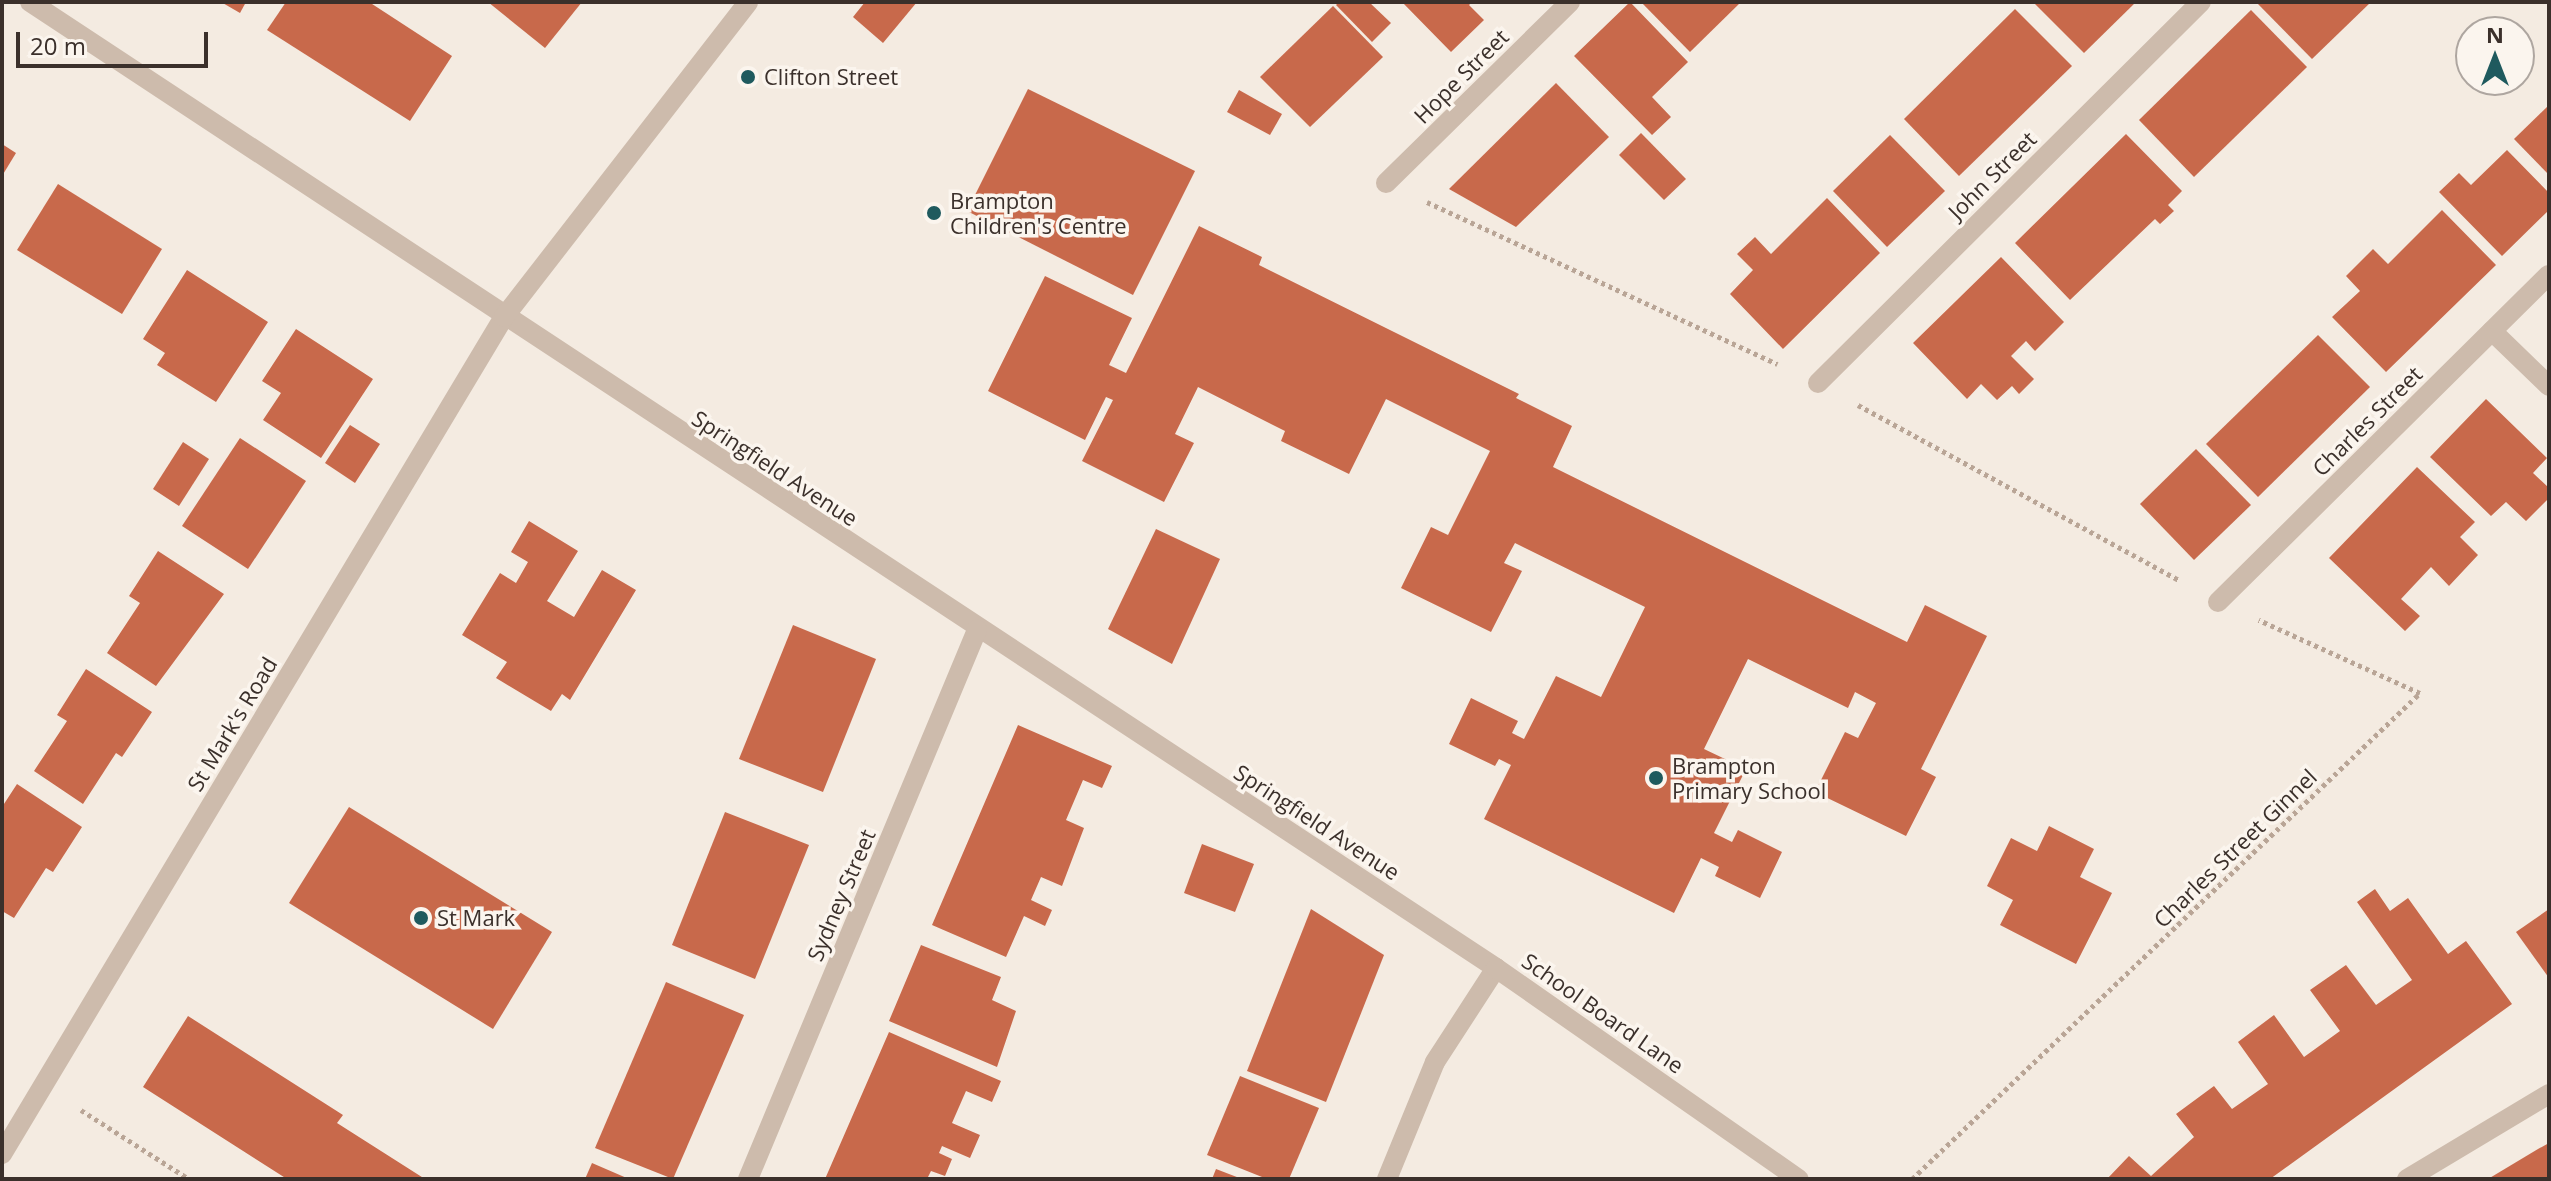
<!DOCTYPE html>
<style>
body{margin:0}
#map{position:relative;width:2551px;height:1181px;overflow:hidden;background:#f4ebe1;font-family:"Open Sans",sans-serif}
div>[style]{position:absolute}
.building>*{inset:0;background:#c8694b}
.path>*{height:5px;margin-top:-2.5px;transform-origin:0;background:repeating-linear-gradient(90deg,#b9a596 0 4px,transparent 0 8px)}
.street>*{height:20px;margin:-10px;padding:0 10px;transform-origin:10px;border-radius:10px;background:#cdbbac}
.dots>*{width:22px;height:22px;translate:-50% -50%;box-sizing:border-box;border:4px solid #fbf5ee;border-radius:50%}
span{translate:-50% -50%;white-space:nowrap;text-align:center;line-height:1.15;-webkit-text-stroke:7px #fbf5ee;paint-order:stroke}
.street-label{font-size:22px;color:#3b302b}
.poi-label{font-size:22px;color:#3b302b}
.left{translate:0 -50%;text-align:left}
.frame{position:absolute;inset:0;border:4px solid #3b302b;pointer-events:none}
.north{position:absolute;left:2455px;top:16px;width:80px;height:80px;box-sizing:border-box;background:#fbf5ee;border:2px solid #aea6a0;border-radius:50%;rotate:0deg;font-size:22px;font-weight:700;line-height:32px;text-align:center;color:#3b302b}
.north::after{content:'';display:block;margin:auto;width:28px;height:36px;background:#1f5a5e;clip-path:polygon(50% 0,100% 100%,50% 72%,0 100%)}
.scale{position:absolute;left:16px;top:32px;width:192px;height:36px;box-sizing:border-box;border:4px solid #3b302b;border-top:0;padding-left:10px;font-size:24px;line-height:28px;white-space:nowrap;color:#3b302b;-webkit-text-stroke:6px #fbf5ee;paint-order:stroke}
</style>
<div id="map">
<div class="building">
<i style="clip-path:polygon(221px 2px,246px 2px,240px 13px)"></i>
<i style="clip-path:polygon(286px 2px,369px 2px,452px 56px,410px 121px,267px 30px)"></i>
<i style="clip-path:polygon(488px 2px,582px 2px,545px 48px)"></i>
<i style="clip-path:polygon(865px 2px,917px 2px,883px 43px,853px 17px)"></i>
<i style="clip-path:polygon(1339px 2px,1369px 2px,1391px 23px,1372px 42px,1336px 5px)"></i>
<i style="clip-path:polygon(1402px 2px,1472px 2px,1469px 5px,1484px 20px,1451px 52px)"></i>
<i style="clip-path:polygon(1630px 2px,1688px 62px,1652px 97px,1671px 117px,1652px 135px,1574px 56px)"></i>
<i style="clip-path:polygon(1641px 2px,1741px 2px,1690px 52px)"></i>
<i style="clip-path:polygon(2033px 2px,2136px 2px,2084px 53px)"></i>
<i style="clip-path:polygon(2256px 2px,2371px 2px,2312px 59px)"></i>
<i style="clip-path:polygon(1333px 6px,1383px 57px,1310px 127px,1260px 77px)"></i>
<i style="clip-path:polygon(2015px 9px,2072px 66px,1959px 176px,1904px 119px)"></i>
<i style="clip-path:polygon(2251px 10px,2307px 67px,2194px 177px,2139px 120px)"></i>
<i style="clip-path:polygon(1556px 83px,1609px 137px,1516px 227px,1449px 189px)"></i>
<i style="clip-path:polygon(1028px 89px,1195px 171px,1133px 295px,967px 211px)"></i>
<i style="clip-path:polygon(1239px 90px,1282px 114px,1270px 135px,1227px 112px)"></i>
<i style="clip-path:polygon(2549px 105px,2549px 175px,2514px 139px)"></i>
<i style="clip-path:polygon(1641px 133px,1686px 179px,1664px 200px,1619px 155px)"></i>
<i style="clip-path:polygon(2126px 134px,2182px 191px,2168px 205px,2174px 211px,2160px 224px,2155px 219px,2070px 300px,2015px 243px)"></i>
<i style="clip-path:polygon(1890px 135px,1945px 191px,1887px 247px,1833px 191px)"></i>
<i style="clip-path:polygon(2px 144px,16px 153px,2px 176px)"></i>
<i style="clip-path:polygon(2507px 150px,2549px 193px,2549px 210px,2502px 256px,2439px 192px,2459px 173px,2471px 185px)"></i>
<i style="clip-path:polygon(58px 184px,162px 249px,122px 314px,17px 250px)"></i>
<i style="clip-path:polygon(1827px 198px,1880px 253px,1783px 349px,1730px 294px,1753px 270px,1737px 254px,1755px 237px,1771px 254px)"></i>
<i style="clip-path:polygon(2442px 210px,2496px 265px,2386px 372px,2332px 317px,2360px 291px,2346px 276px,2373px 249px,2388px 264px)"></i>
<i style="clip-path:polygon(1199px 226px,1262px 257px,1259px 265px,1519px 394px,1516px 398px,1572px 426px,1553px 467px,1907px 642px,1925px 605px,1987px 636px,1921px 769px,1936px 777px,1906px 836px,1815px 792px,1845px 732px,1858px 738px,1876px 703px,1855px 692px,1848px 708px,1748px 659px,1704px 749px,1746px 769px,1714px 833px,1732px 842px,1738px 830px,1782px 852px,1760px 898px,1715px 876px,1719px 867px,1701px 858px,1674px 913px,1484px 819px,1511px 765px,1499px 759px,1495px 766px,1449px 744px,1471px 698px,1518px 721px,1512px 733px,1524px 739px,1556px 676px,1601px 697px,1645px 607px,1515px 543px,1504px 563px,1522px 571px,1491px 632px,1401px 588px,1431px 527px,1448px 535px,1490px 451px,1386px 399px,1349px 474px,1281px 441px,1285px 431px,1198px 387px,1175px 434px,1194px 443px,1164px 502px,1082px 461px,1113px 400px,1106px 397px,1085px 440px,988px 391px,1045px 276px,1132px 318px,1109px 365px,1126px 373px)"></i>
<i style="clip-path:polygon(2001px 257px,2064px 322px,2035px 351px,2026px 341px,2011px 356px,2034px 379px,2019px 394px,2012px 386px,1997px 400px,1981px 384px,1967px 399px,1913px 343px)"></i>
<i style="clip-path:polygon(187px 270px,268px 322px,216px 402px,157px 365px,165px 353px,143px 339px)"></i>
<i style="clip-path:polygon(296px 329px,373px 379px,321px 458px,263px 420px,281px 393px,262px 381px)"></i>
<i style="clip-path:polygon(2318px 335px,2370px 387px,2258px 497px,2206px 444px)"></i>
<i style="clip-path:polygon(2486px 399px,2547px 458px,2533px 473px,2549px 488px,2549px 498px,2526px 521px,2506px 502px,2491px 516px,2430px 457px)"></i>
<i style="clip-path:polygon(350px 425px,380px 444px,355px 483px,325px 463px)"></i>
<i style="clip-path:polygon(240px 438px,306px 481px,248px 569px,182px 526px)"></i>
<i style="clip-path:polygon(183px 442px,209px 459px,179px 506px,153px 489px)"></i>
<i style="clip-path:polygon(2196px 449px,2251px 505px,2194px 560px,2140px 504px)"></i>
<i style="clip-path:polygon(2417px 467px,2475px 522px,2460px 537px,2478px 555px,2449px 586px,2431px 567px,2401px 599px,2420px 616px,2405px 631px,2329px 558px)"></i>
<i style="clip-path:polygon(529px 521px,578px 551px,547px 601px,574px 617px,602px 570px,636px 590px,570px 700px,562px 694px,551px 711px,496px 678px,507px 662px,462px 635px,500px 573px,516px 583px,528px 562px,511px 552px)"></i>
<i style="clip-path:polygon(1156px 529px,1220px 559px,1172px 664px,1108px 629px)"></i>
<i style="clip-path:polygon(158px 551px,224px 594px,156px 686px,107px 653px,140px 603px,129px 596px)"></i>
<i style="clip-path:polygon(793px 625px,876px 659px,823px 792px,739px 759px)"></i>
<i style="clip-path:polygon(86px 669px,152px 712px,122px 757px,116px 753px,83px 804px,34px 771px,67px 721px,57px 715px)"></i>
<i style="clip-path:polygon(1018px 725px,1112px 766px,1102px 788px,1083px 780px,1066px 820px,1084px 828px,1062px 886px,1041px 877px,1031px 900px,1052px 910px,1045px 926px,1024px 916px,1006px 957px,932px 925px)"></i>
<i style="clip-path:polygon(17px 784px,82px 827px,53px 872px,46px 868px,14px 918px,2px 911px,2px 807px)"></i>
<i style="clip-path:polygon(349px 807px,552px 932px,493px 1029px,289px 903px)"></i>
<i style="clip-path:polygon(725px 812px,809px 845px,755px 979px,672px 945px)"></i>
<i style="clip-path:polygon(2049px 826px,2094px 849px,2080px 877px,2112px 893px,2076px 964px,2000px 925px,2013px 900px,1987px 886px,2011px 838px,2037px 851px)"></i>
<i style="clip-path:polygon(1202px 844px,1254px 864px,1235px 912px,1184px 893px)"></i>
<i style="clip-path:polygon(2375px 889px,2390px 911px,2408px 898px,2448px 954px,2466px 941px,2512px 1004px,2270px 1179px,2107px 1179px,2129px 1156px,2151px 1176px,2194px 1137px,2176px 1114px,2214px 1086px,2232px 1109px,2268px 1084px,2238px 1042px,2274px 1015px,2304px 1057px,2340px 1031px,2310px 990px,2346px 965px,2376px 1005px,2412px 980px,2357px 902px)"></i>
<i style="clip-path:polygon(1311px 909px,1384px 955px,1326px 1102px,1247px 1071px)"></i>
<i style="clip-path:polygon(2549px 909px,2549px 978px,2516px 932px)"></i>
<i style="clip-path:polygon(921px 945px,1001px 977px,992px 1000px,1016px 1011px,997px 1067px,889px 1021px)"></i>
<i style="clip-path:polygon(666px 982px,744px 1015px,673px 1179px,595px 1148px)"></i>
<i style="clip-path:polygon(188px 1016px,343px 1115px,337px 1123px,425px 1179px,287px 1179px,143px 1087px)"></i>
<i style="clip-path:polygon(889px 1032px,1001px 1081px,992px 1102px,966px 1091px,952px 1123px,980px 1135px,970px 1158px,942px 1146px,939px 1153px,952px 1159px,945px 1176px,931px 1171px,927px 1179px,825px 1179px)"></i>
<i style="clip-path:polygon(1240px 1076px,1319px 1108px,1289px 1179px,1267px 1179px,1207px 1155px)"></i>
<i style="clip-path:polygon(2549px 1143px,2549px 1179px,2488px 1179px,2538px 1149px)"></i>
<i style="clip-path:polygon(592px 1163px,629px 1179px,585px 1179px)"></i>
<i style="clip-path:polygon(1216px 1169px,1242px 1179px,1212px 1179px)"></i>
</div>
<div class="path">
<i style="left:1427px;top:202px;width:386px;rotate:24.8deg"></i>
<i style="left:1858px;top:405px;width:366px;rotate:28.6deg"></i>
<i style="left:81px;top:1110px;width:128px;rotate:32.6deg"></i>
<i style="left:1912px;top:1179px;width:703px;rotate:-43.73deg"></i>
<i style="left:2420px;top:693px;width:177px;rotate:-155.6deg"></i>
</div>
<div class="street">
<i style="left:30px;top:2px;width:1756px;rotate:33.38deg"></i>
<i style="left:1386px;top:183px;width:258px;rotate:-44.5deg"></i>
<i style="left:2492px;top:331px;width:79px;rotate:44deg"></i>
<i style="left:1818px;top:383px;width:540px;rotate:-44.85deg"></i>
<i style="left:2218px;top:602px;width:465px;rotate:-44.7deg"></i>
<i style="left:2px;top:1154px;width:976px;rotate:-59.05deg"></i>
<i style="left:504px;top:317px;width:398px;rotate:-52.2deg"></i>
<i style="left:748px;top:1179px;width:595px;rotate:-67.36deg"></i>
<i style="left:1387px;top:1179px;width:126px;rotate:-67.7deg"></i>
<i style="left:1435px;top:1062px;width:112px;rotate:-57deg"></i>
<i style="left:1496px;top:968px;width:369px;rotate:34.9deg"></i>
<i style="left:2407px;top:1179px;width:165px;rotate:-30.9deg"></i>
</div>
<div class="dots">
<i style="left:748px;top:77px;background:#1f5a5e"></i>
<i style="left:934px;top:213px;background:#1f5a5e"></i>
<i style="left:1656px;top:778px;background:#1f5a5e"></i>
<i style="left:421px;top:918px;background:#1f5a5e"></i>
</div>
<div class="street-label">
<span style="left:1461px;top:76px;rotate:-45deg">Hope Street</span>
<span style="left:1992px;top:175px;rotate:-45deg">John Street</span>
<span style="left:2367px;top:421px;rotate:-45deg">Charles Street</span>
<span style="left:775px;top:468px;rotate:33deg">Springfield Avenue</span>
<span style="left:232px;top:724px;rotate:-59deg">St Mark's Road</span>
<span style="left:1317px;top:822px;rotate:33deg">Springfield Avenue</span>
<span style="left:2235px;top:848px;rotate:-44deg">Charles Street Ginnel</span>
<span style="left:841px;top:895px;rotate:-67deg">Sydney Street</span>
<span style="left:1603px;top:1013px;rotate:35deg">School Board Lane</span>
</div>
<div class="poi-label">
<span class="left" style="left:764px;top:77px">Clifton Street</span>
<span class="left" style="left:950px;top:213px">Brampton<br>Children's Centre</span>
<span class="left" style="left:1672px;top:778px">Brampton<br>Primary School</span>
<span class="left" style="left:437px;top:918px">St Mark</span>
</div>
<div class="frame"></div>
<div class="north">N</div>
<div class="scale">20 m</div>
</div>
